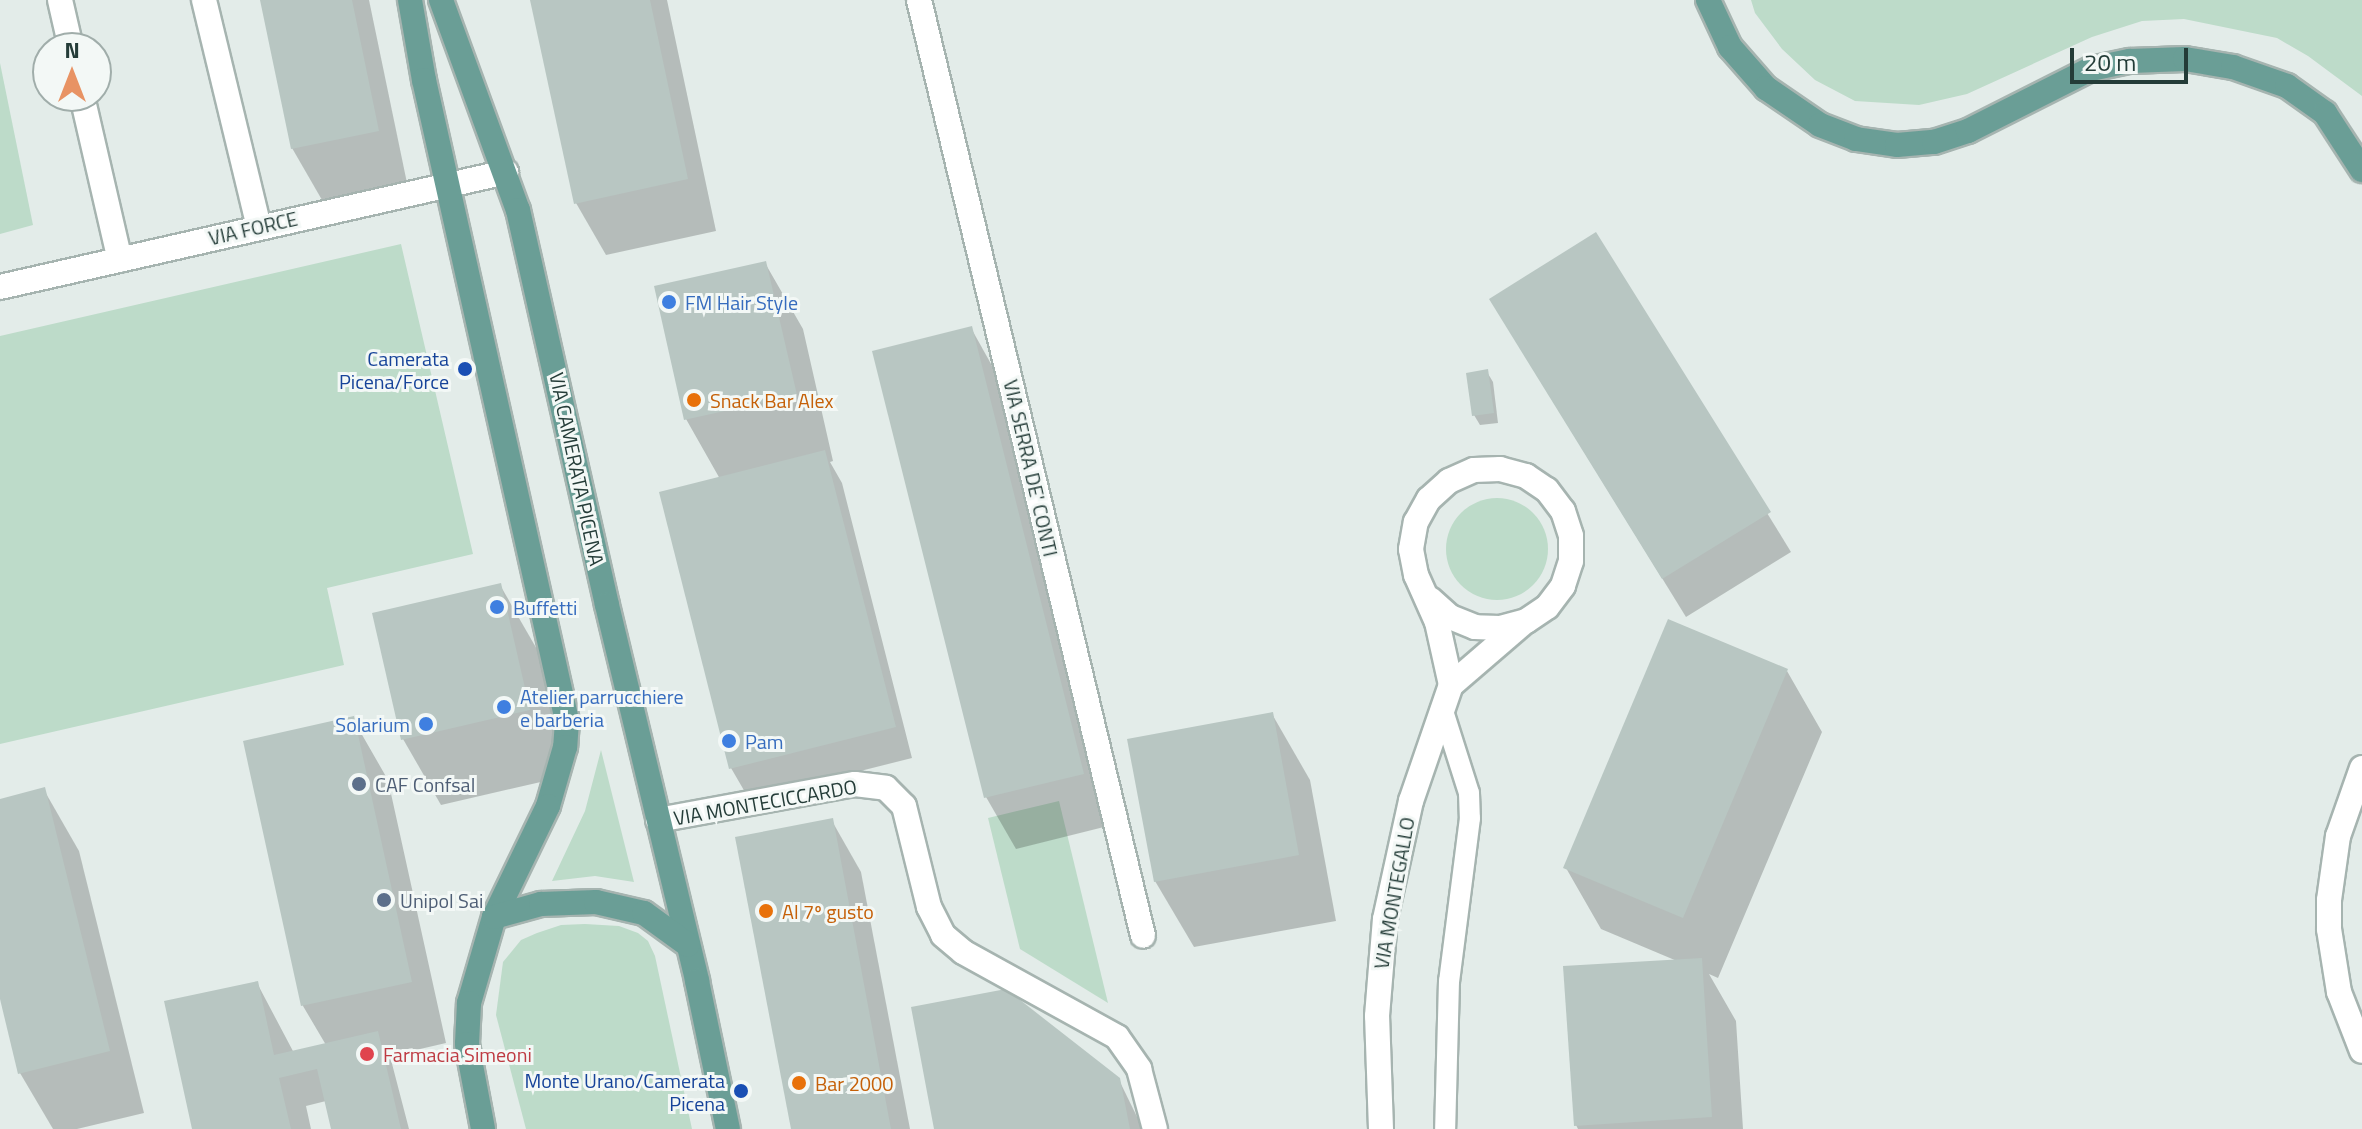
<!DOCTYPE html>
<meta charset="utf-8">
<style>
body{margin:0}
#map{position:relative;width:2362px;height:1129px;overflow:hidden;background:#e3ece9;font-family:"Titillium Web",sans-serif}
div>[style]{position:absolute}
.green>*{inset:0;background:#bddbc9}
.round{border-radius:50%}
.shadow>*{inset:0;background:#0003}
.building>*{inset:0;background:#b8c6c2}
.roads{filter:drop-shadow(2px 0 #a6b4b0) drop-shadow(-2px 0 #a6b4b0) drop-shadow(0 2px #a6b4b0) drop-shadow(0 -2px #a6b4b0)}
.lane>*{height:20px;margin:-10px;padding:0 10px;transform-origin:10px;border-radius:10px;background:#fff}
.street>*{height:24px;margin:-12px;padding:0 12px;transform-origin:12px;border-radius:12px;background:#fff}
.secondary>*{height:24px;margin:-12px;padding:0 12px;transform-origin:12px;border-radius:12px;background:#fff}
.primary>*{height:24px;margin:-12px;padding:0 12px;transform-origin:12px;border-radius:12px;background:#6a9e96}
.dots>*{width:22px;height:22px;translate:-50% -50%;box-sizing:border-box;border:4px solid #f3f8f6;border-radius:50%}
span{translate:-50% -50%;white-space:nowrap;text-align:center;line-height:1.15;-webkit-text-stroke:6px #f3f8f6;paint-order:stroke}
.street-label{font-size:20px;color:#243c38}
.shop-label{font-size:20px;color:#366cbe}
.left{translate:0 -50%;text-align:left}
.right{translate:-100% -50%;text-align:right}
.transit-label{font-size:20px;color:#164399}
.food-label{font-size:20px;color:#c56008}
.service-label{font-size:20px;color:#4e5e75}
.health-label{font-size:20px;color:#be3a42}
.north{position:absolute;left:32px;top:32px;width:80px;height:80px;box-sizing:border-box;background:#f3f8f6;border:2px solid #a0adaa;border-radius:50%;rotate:0deg;font-size:22px;font-weight:700;line-height:32px;text-align:center;color:#243c38}
.north::after{content:'';display:block;margin:auto;width:28px;height:36px;background:#e89364;clip-path:polygon(50% 0,100% 100%,50% 72%,0 100%)}
.scale{position:absolute;left:2070px;top:48px;width:118px;height:36px;box-sizing:border-box;border:4px solid #243c38;border-top:0;padding-left:10px;font-size:24px;line-height:28px;white-space:nowrap;color:#243c38;-webkit-text-stroke:6px #f3f8f6;paint-order:stroke}
</style>
<div id="map">
<div class="green">
<i style="clip-path:polygon(1751px 0,2362px 0,2362px 96px,2308px 56px,2277px 38px,2184px 19px,2142px 21px,2092px 37px,1967px 94px,1919px 105px,1855px 101px,1815px 80px,1782px 49px,1755px 13px)"></i>
<i style="clip-path:polygon(0 63px,33px 225px,0 234px)"></i>
<i style="clip-path:polygon(401px 244px,473px 554px,327px 588px,344px 665px,0 744px,0 336px)"></i>
<i class="round" style="left:1446px;top:498px;width:102px;height:102px"></i>
<i style="clip-path:polygon(601px 750px,634px 882px,595px 876px,552px 881px,585px 811px)"></i>
<i style="clip-path:polygon(1059px 801px,1108px 1003px,1020px 949px,988px 818px)"></i>
<i style="clip-path:polygon(585px 924px,619px 926px,638px 933px,648px 941px,655px 956px,692px 1129px,526px 1129px,496px 1015px,503px 962px,521px 940px,537px 933px,561px 925px)"></i>
</div>
<div class="shadow">
<i style="clip-path:polygon(262px 0,369px 0,407px 183px,322px 200px,292px 148px)"></i>
<i style="clip-path:polygon(532px 0,667px 0,716px 231px,606px 255px,576px 203px)"></i>
<i style="clip-path:polygon(1596px 235px,1791px 552px,1686px 617px,1514px 338px)"></i>
<i style="clip-path:polygon(765px 263px,803px 329px,833px 461px,830px 462px,842px 483px,912px 758px,749px 799px,731px 768px,720px 479px,686px 419px)"></i>
<i style="clip-path:polygon(971px 328px,1000px 380px,1112px 825px,1016px 849px,986px 797px)"></i>
<i style="clip-path:polygon(1487px 372px,1493px 382px,1498px 423px,1480px 425px,1474px 415px)"></i>
<i style="clip-path:polygon(500px 585px,538px 651px,567px 776px,441px 805px,403px 739px)"></i>
<i style="clip-path:polygon(1787px 671px,1822px 732px,1718px 978px,1709px 974px,1736px 1021px,1743px 1129px,1578px 1129px,1576px 1125px,1677px 961px,1601px 929px,1566px 868px)"></i>
<i style="clip-path:polygon(1272px 714px,1310px 780px,1336px 921px,1194px 947px,1155px 881px)"></i>
<i style="clip-path:polygon(353px 719px,388px 780px,446px 1043px,390px 1056px,409px 1129px,333px 1129px,326px 1101px,306px 1106px,311px 1129px,194px 1129px,257px 983px,294px 1053px,326px 1045px,303px 1006px,245px 742px)"></i>
<i style="clip-path:polygon(44px 790px,79px 851px,144px 1113px,77px 1129px,53px 1129px,20px 1073px,0 990px,0 801px)"></i>
<i style="clip-path:polygon(832px 821px,861px 872px,910px 1129px,793px 1129px)"></i>
<i style="clip-path:polygon(1119px 1080px,1143px 1129px,936px 1129px)"></i>
</div>
<div class="building">
<i style="clip-path:polygon(260px 0,352px 0,379px 131px,291px 149px)"></i>
<i style="clip-path:polygon(530px 0,650px 0,688px 179px,574px 204px)"></i>
<i style="clip-path:polygon(1596px 232px,1771px 512px,1662px 579px,1489px 299px)"></i>
<i style="clip-path:polygon(766px 261px,797px 395px,684px 420px,654px 286px)"></i>
<i style="clip-path:polygon(972px 326px,1084px 774px,984px 798px,872px 351px)"></i>
<i style="clip-path:polygon(1488px 369px,1494px 413px,1472px 416px,1466px 373px)"></i>
<i style="clip-path:polygon(825px 450px,896px 727px,729px 769px,659px 492px)"></i>
<i style="clip-path:polygon(501px 583px,530px 710px,401px 740px,372px 613px)"></i>
<i style="clip-path:polygon(1668px 619px,1788px 669px,1683px 918px,1563px 868px)"></i>
<i style="clip-path:polygon(1273px 712px,1299px 855px,1154px 882px,1127px 739px)"></i>
<i style="clip-path:polygon(354px 716px,412px 982px,301px 1006px,243px 741px)"></i>
<i style="clip-path:polygon(45px 787px,110px 1051px,18px 1074px,0 999px,0 799px)"></i>
<i style="clip-path:polygon(833px 818px,891px 1129px,791px 1129px,735px 837px)"></i>
<i style="clip-path:polygon(1702px 958px,1712px 1117px,1574px 1126px,1563px 966px)"></i>
<i style="clip-path:polygon(258px 981px,274px 1055px,378px 1031px,401px 1129px,331px 1129px,317px 1069px,279px 1078px,291px 1129px,192px 1129px,164px 1001px)"></i>
<i style="clip-path:polygon(1006px 989px,1120px 1078px,1130px 1129px,934px 1129px,911px 1007px)"></i>
</div>
<div class="roads">
<div class="lane">
<i style="left:1443px;top:711px;width:86px;rotate:72.4deg"></i>
<i style="left:1469px;top:793px;width:25px;rotate:88deg"></i>
<i style="left:1470px;top:818px;width:164px;rotate:97.3deg"></i>
<i style="left:1449px;top:981px;width:148px;rotate:91.5deg"></i>
</div>
<div class="street">
<i style="left:60px;top:0;width:49px;rotate:77.1deg"></i>
<i style="left:204px;top:0;width:234px;rotate:76.4deg"></i>
<i style="left:919px;top:0;width:962px;rotate:76.54deg"></i>
<i style="left:82px;top:96px;width:168px;rotate:77deg"></i>
<i style="left:0;top:287px;width:519px;rotate:-12.8deg"></i>
<i style="left:1451px;top:685px;width:94px;rotate:-40.7deg"></i>
<i style="left:658px;top:820px;width:200px;rotate:-10.4deg"></i>
<i style="left:855px;top:784px;width:31px;rotate:7deg"></i>
<i style="left:886px;top:788px;width:25px;rotate:45deg"></i>
<i style="left:904px;top:806px;width:104px;rotate:76.1deg"></i>
<i style="left:929px;top:907px;width:31px;rotate:63deg"></i>
<i style="left:943px;top:935px;width:26px;rotate:40deg"></i>
<i style="left:963px;top:952px;width:176px;rotate:28.9deg"></i>
<i style="left:1117px;top:1037px;width:39px;rotate:55deg"></i>
<i style="left:1139px;top:1069px;width:62px;rotate:75.1deg"></i>
<i style="left:1381px;top:1129px;width:113px;rotate:-92deg"></i>
<i style="left:1377px;top:1016px;width:97px;rotate:-85.3deg"></i>
<i style="left:1385px;top:919px;width:121px;rotate:-77.6deg"></i>
<i style="left:1411px;top:801px;width:123px;rotate:-71deg"></i>
<i style="left:1451px;top:685px;width:65px;rotate:-102.5deg"></i>
<i style="left:1437px;top:622px;width:51px;rotate:-114.1deg"></i>
<i style="left:1416px;top:575px;width:26px;rotate:-101deg"></i>
<i style="left:1411px;top:549px;width:27px;rotate:-80deg"></i>
<i style="left:1416px;top:522px;width:26px;rotate:-61deg"></i>
<i style="left:1429px;top:499px;width:27px;rotate:-42deg"></i>
<i style="left:1449px;top:481px;width:27px;rotate:-24deg"></i>
<i style="left:1474px;top:470px;width:26px;rotate:-2deg"></i>
<i style="left:1500px;top:469px;width:27px;rotate:15deg"></i>
<i style="left:1526px;top:476px;width:25px;rotate:34deg"></i>
<i style="left:1547px;top:490px;width:26px;rotate:53deg"></i>
<i style="left:1563px;top:511px;width:26px;rotate:72deg"></i>
<i style="left:1571px;top:536px;width:25px;rotate:90deg"></i>
<i style="left:1571px;top:561px;width:26px;rotate:108deg"></i>
<i style="left:1563px;top:586px;width:26px;rotate:127deg"></i>
<i style="left:1547px;top:607px;width:25px;rotate:146deg"></i>
<i style="left:1526px;top:621px;width:27px;rotate:165deg"></i>
<i style="left:1500px;top:628px;width:25px;rotate:-178deg"></i>
<i style="left:1475px;top:627px;width:27px;rotate:-158deg"></i>
<i style="left:1450px;top:617px;width:27px;rotate:-138deg"></i>
</div>
<div class="secondary">
<i style="left:2362px;top:768px;width:72px;rotate:109.4deg"></i>
<i style="left:2338px;top:836px;width:65px;rotate:98deg"></i>
<i style="left:2329px;top:900px;width:29px;rotate:90deg"></i>
<i style="left:2329px;top:929px;width:64px;rotate:81deg"></i>
<i style="left:2339px;top:992px;width:63px;rotate:68.7deg"></i>
</div>
<div class="primary">
<i style="left:410px;top:0;width:81px;rotate:80.1deg"></i>
<i style="left:424px;top:80px;width:657px;rotate:77.42deg"></i>
<i style="left:567px;top:721px;width:26px;rotate:94deg"></i>
<i style="left:565px;top:747px;width:61px;rotate:106.1deg"></i>
<i style="left:548px;top:806px;width:123px;rotate:115.9deg"></i>
<i style="left:494px;top:917px;width:90px;rotate:106.2deg"></i>
<i style="left:469px;top:1003px;width:41px;rotate:92.8deg"></i>
<i style="left:467px;top:1044px;width:86px;rotate:79.3deg"></i>
<i style="left:441px;top:0;width:224px;rotate:69.9deg"></i>
<i style="left:518px;top:210px;width:405px;rotate:77.3deg"></i>
<i style="left:607px;top:605px;width:387px;rotate:76.5deg"></i>
<i style="left:697px;top:981px;width:151px;rotate:78.2deg"></i>
<i style="left:1708px;top:0;width:52px;rotate:64.9deg"></i>
<i style="left:1730px;top:47px;width:55px;rotate:48.7deg"></i>
<i style="left:1766px;top:88px;width:65px;rotate:34.4deg"></i>
<i style="left:1820px;top:125px;width:39px;rotate:21deg"></i>
<i style="left:1856px;top:139px;width:41px;rotate:8.3deg"></i>
<i style="left:1897px;top:145px;width:37px;rotate:-5deg"></i>
<i style="left:1934px;top:142px;width:36px;rotate:-18deg"></i>
<i style="left:1968px;top:131px;width:138px;rotate:-26.8deg"></i>
<i style="left:2091px;top:69px;width:40px;rotate:-12deg"></i>
<i style="left:2130px;top:61px;width:55px;rotate:-2.1deg"></i>
<i style="left:2185px;top:59px;width:49px;rotate:9.5deg"></i>
<i style="left:2233px;top:67px;width:57px;rotate:19.4deg"></i>
<i style="left:2287px;top:86px;width:47px;rotate:35.4deg"></i>
<i style="left:2325px;top:113px;width:68px;rotate:57deg"></i>
<i style="left:494px;top:917px;width:49px;rotate:-15.5deg"></i>
<i style="left:541px;top:904px;width:55px;rotate:-2.1deg"></i>
<i style="left:596px;top:902px;width:49px;rotate:12.9deg"></i>
<i style="left:644px;top:913px;width:54px;rotate:36deg"></i>
</div>
</div>
<div class="dots">
<i style="left:669px;top:302px;background:#3f7fe0"></i>
<i style="left:465px;top:369px;background:#1a4fb4"></i>
<i style="left:694px;top:400px;background:#e8710a"></i>
<i style="left:497px;top:607px;background:#3f7fe0"></i>
<i style="left:504px;top:707px;background:#3f7fe0"></i>
<i style="left:426px;top:724px;background:#3f7fe0"></i>
<i style="left:729px;top:741px;background:#3f7fe0"></i>
<i style="left:359px;top:784px;background:#5c6f8a"></i>
<i style="left:384px;top:900px;background:#5c6f8a"></i>
<i style="left:766px;top:911px;background:#e8710a"></i>
<i style="left:367px;top:1054px;background:#e0444e"></i>
<i style="left:799px;top:1083px;background:#e8710a"></i>
<i style="left:741px;top:1091px;background:#1a4fb4"></i>
</div>
<div class="street-label">
<span style="left:253px;top:228px;rotate:-13deg">VIA FORCE</span>
<span style="left:1031px;top:468px;rotate:77deg">VIA SERRA DE' CONTI</span>
<span style="left:577px;top:469px;rotate:78deg">VIA CAMERATA PICENA</span>
<span style="left:765px;top:802px;rotate:-10deg">VIA MONTECICCARDO</span>
<span style="left:1394px;top:893px;rotate:-80deg">VIA MONTEGALLO</span>
</div>
<div class="shop-label">
<span class="left" style="left:685px;top:302px">FM Hair Style</span>
<span class="left" style="left:513px;top:607px">Buffetti</span>
<span class="left" style="left:520px;top:708px">Atelier parrucchiere<br>e barberia</span>
<span class="right" style="left:410px;top:724px">Solarium</span>
<span class="left" style="left:745px;top:741px">Pam</span>
</div>
<div class="transit-label">
<span class="right" style="left:449px;top:370px">Camerata<br>Picena/Force</span>
<span class="right" style="left:725px;top:1092px">Monte Urano/Camerata<br>Picena</span>
</div>
<div class="food-label">
<span class="left" style="left:710px;top:400px">Snack Bar Alex</span>
<span class="left" style="left:782px;top:911px">Al 7º gusto</span>
<span class="left" style="left:815px;top:1083px">Bar 2000</span>
</div>
<div class="service-label">
<span class="left" style="left:375px;top:784px">CAF Confsal</span>
<span class="left" style="left:400px;top:900px">Unipol Sai</span>
</div>
<div class="health-label">
<span class="left" style="left:383px;top:1054px">Farmacia Simeoni</span>
</div>
<div class="north">N</div>
<div class="scale">20 m</div>
</div>
